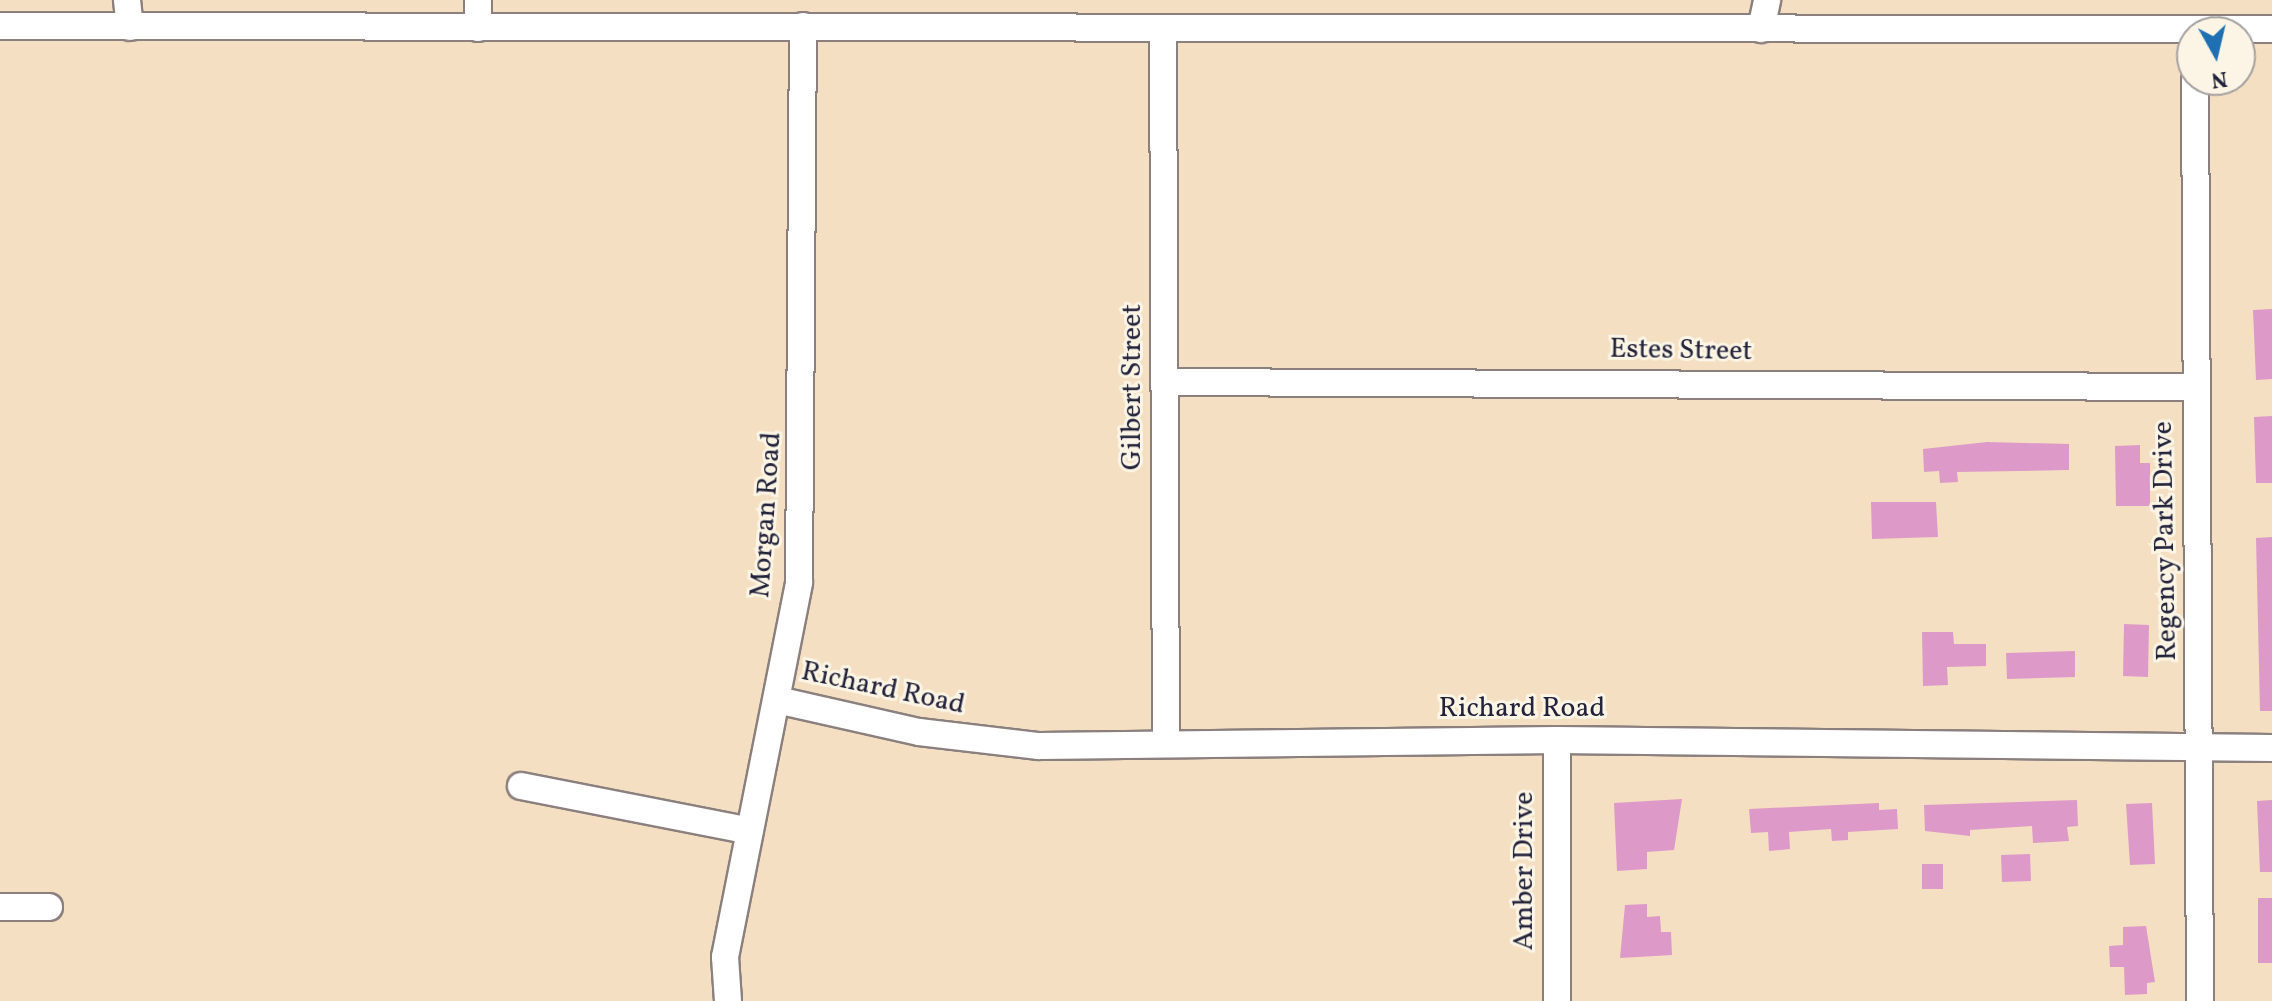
<!DOCTYPE html>
<style>
body{margin:0}
#map{position:relative;width:2272px;height:1001px;overflow:hidden;background:#f4dfc2;font-family:Vollkorn,serif}
div>[style]{position:absolute}
.building>*{inset:0;background:#dd9ac9}
.roads{filter:drop-shadow(2px 0 #8b807e) drop-shadow(-2px 0 #8b807e) drop-shadow(0 2px #8b807e) drop-shadow(0 -2px #8b807e)}
.minor>*{height:26px;margin:-13px;padding:0 13px;transform-origin:13px;border-radius:13px;background:#fff}
span{translate:-50% -50%;white-space:nowrap;text-align:center;line-height:1.15;-webkit-text-stroke:6px #fcf5e5;paint-order:stroke}
.street-label{font-size:28px;color:#22223b}
.north{position:absolute;left:2176px;top:16px;width:80px;height:80px;box-sizing:border-box;background:#fcf5e5;border:2px solid #a5a1a1;border-radius:50%;rotate:172deg;font-size:22px;font-weight:700;line-height:32px;text-align:center;color:#22223b}
.north::after{content:'';display:block;margin:auto;width:28px;height:36px;background:#1f6fb2;clip-path:polygon(50% 0,100% 100%,50% 72%,0 100%)}
</style>
<div id="map">
<div class="building">
<i style="clip-path:polygon(2272px 309px,2272px 379px,2256px 380px,2253px 310px)"></i>
<i style="clip-path:polygon(2272px 416px,2272px 483px,2256px 483px,2254px 417px)"></i>
<i style="clip-path:polygon(1987px 442px,2069px 444px,2069px 470px,1957px 472px,1958px 482px,1940px 483px,1939px 471px,1924px 472px,1923px 449px)"></i>
<i style="clip-path:polygon(2140px 445px,2140px 463px,2150px 463px,2150px 506px,2116px 506px,2115px 446px)"></i>
<i style="clip-path:polygon(1871px 502px,1936px 502px,1938px 537px,1872px 539px)"></i>
<i style="clip-path:polygon(2272px 537px,2272px 711px,2260px 711px,2256px 538px)"></i>
<i style="clip-path:polygon(2124px 624px,2149px 625px,2148px 677px,2123px 676px)"></i>
<i style="clip-path:polygon(1922px 632px,1953px 632px,1954px 644px,1986px 644px,1986px 666px,1947px 667px,1948px 685px,1923px 686px)"></i>
<i style="clip-path:polygon(2075px 651px,2075px 677px,2007px 679px,2006px 653px)"></i>
<i style="clip-path:polygon(1682px 799px,1674px 850px,1647px 852px,1647px 869px,1617px 871px,1614px 803px)"></i>
<i style="clip-path:polygon(2077px 800px,2078px 826px,2067px 827px,2069px 841px,2033px 843px,2032px 826px,1970px 830px,1970px 836px,1925px 831px,1924px 805px)"></i>
<i style="clip-path:polygon(2272px 800px,2272px 872px,2260px 872px,2257px 801px)"></i>
<i style="clip-path:polygon(1879px 803px,1879px 810px,1897px 809px,1898px 829px,1848px 832px,1848px 840px,1832px 841px,1831px 829px,1789px 832px,1790px 849px,1769px 851px,1768px 832px,1751px 833px,1749px 809px)"></i>
<i style="clip-path:polygon(2152px 803px,2155px 864px,2130px 865px,2126px 804px)"></i>
<i style="clip-path:polygon(2030px 854px,2031px 881px,2002px 882px,2001px 855px)"></i>
<i style="clip-path:polygon(1922px 864px,1943px 864px,1943px 889px,1922px 889px)"></i>
<i style="clip-path:polygon(2258px 898px,2272px 898px,2272px 963px,2258px 963px)"></i>
<i style="clip-path:polygon(1647px 904px,1647px 917px,1660px 916px,1661px 932px,1671px 932px,1672px 955px,1620px 958px,1625px 905px)"></i>
<i style="clip-path:polygon(2146px 926px,2155px 982px,2147px 983px,2147px 994px,2125px 995px,2124px 967px,2110px 967px,2109px 946px,2123px 945px,2123px 927px)"></i>
</div>
<div class="roads">
<div class="minor">
<i style="left:127px;top:0;width:27px;rotate:84deg"></i>
<i style="left:478px;top:0;width:28px;rotate:90deg"></i>
<i style="left:0;top:26px;width:2272px;rotate:0.08deg"></i>
<i style="left:1163px;top:29px;width:715px;rotate:89.76deg"></i>
<i style="left:1761px;top:29px;width:30px;rotate:-78deg"></i>
<i style="left:2195px;top:80px;width:921px;rotate:89.69deg"></i>
<i style="left:1165px;top:382px;width:1031px;rotate:0.28deg"></i>
<i style="left:777px;top:700px;width:146px;rotate:12.7deg"></i>
<i style="left:919px;top:732px;width:121px;rotate:6.7deg"></i>
<i style="left:1039px;top:746px;width:518px;rotate:-0.66deg"></i>
<i style="left:1557px;top:740px;width:715px;rotate:0.64deg"></i>
<i style="left:1557px;top:740px;width:261px;rotate:90deg"></i>
<i style="left:521px;top:786px;width:233px;rotate:11.1deg"></i>
<i style="left:0;top:907px;width:49px"></i>
<i style="left:728px;top:1001px;width:44px;rotate:-93.9deg"></i>
<i style="left:725px;top:957px;width:382px;rotate:-78.8deg"></i>
<i style="left:799px;top:582px;width:556px;rotate:-89.59deg"></i>
</div>
</div>
<div class="street-label">
<span style="left:1681px;top:351px;rotate:1deg">Estes Street</span>
<span style="left:1133px;top:387px;rotate:-90deg">Gilbert Street</span>
<span style="left:767px;top:515px;rotate:-86deg">Morgan Road</span>
<span style="left:2166px;top:541px;rotate:-91deg">Regency Park Drive</span>
<span style="left:883px;top:689px;rotate:12deg">Richard Road</span>
<span style="left:1522px;top:709px">Richard Road</span>
<span style="left:1525px;top:871px;rotate:-90deg">Amber Drive</span>
</div>
<div class="north">N</div>
</div>
